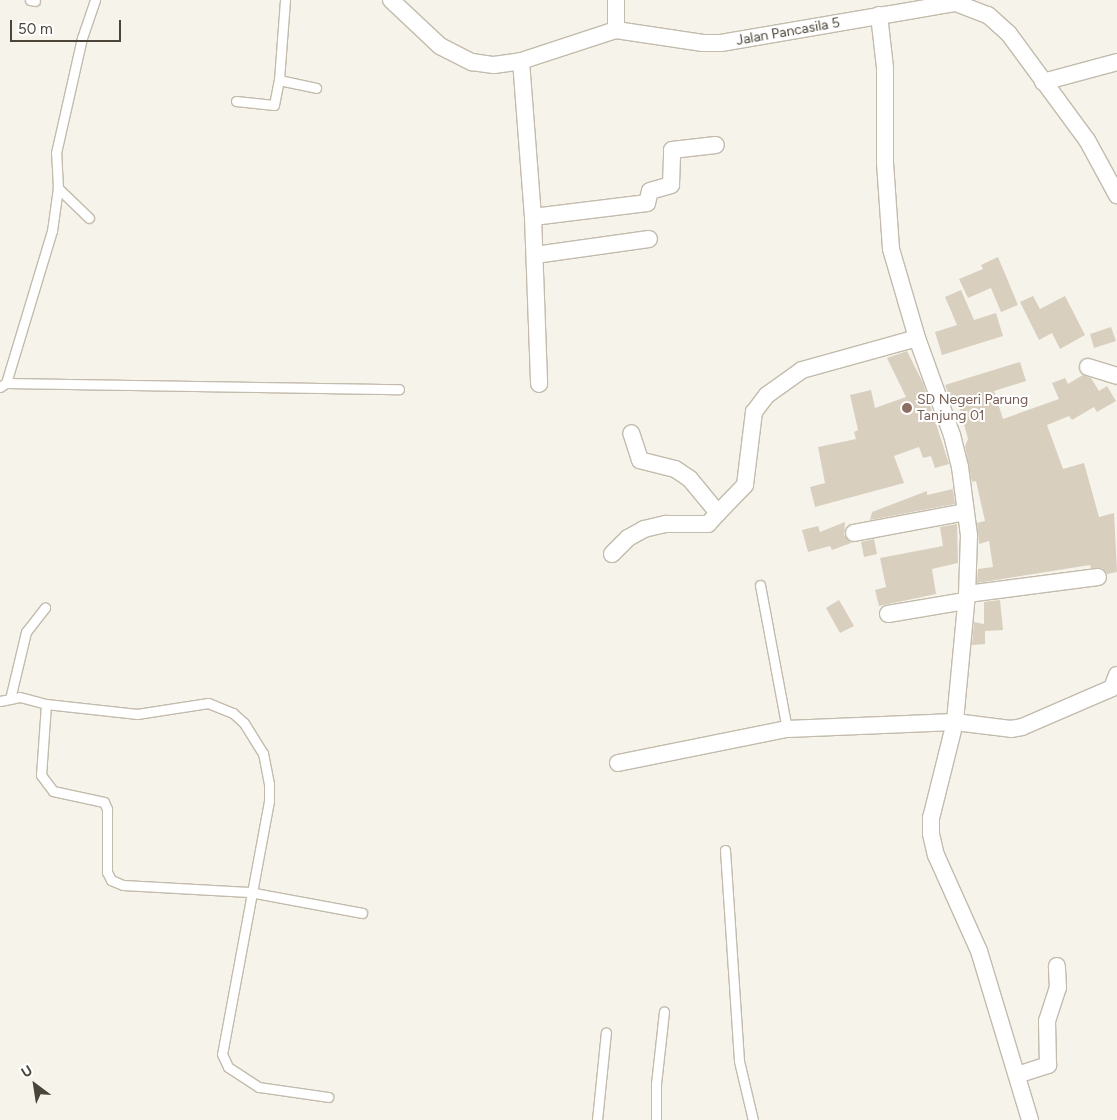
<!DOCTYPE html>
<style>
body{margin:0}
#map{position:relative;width:1117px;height:1120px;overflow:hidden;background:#f6f3eb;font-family:Figtree,sans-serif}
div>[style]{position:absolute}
.building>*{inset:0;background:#d9cfbf}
.roads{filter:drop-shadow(1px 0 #c3bbac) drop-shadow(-1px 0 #c3bbac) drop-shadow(0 1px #c3bbac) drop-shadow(0 -1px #c3bbac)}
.lane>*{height:9px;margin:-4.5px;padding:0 4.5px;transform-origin:4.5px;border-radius:4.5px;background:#fff}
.street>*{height:16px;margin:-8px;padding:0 8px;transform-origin:8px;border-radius:8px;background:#fff}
.dots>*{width:14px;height:14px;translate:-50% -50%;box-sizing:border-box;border:2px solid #fff;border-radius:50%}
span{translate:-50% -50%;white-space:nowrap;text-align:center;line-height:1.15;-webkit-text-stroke:4px #fff;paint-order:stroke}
.street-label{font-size:14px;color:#4b4438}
.education-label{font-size:14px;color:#785e54}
.left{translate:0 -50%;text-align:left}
.north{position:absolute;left:10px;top:1060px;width:50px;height:50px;-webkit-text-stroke:4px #fff;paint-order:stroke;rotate:329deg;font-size:14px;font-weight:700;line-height:20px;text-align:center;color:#4b4438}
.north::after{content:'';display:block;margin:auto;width:18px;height:22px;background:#4b4438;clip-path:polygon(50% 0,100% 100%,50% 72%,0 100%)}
.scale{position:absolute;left:10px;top:20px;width:111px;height:22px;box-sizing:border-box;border:2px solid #4b4438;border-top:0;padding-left:6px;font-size:15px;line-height:18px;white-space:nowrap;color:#4b4438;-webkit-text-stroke:4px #fff;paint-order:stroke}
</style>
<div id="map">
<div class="building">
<i style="clip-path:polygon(998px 257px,1018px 305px,1001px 312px,991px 288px,968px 298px,959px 279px,983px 269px,981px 265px)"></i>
<i style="clip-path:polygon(961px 290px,974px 320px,996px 313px,1003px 336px,942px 355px,935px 332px,957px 325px,945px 297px)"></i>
<i style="clip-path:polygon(1033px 296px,1040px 309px,1065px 296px,1085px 335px,1060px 349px,1052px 333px,1039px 340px,1020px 302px)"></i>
<i style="clip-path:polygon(1111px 327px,1116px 341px,1094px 348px,1090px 334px)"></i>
<i style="clip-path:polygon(907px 351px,923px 383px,949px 464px,935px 468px,931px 456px,923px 458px,919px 447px,894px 456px,904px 483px,815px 507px,810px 487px,825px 483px,818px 447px,856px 439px,854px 432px,858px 430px,850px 395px,871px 390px,875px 408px,906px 397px,887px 358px)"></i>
<i style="clip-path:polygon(1020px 362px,1026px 381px,994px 391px,1003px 419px,1059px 399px,1052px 383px,1065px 378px,1068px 384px,1083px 375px,1091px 378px,1099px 391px,1107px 386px,1116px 401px,1097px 412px,1094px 407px,1072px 420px,1069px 416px,1047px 425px,1063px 469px,1084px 463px,1099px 517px,1114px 513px,1117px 572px,1107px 574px,1102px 568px,1091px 568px,1090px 565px,977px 583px,978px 569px,993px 567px,989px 541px,979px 544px,977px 523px,985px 521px,976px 481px,972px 482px,965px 446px,968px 439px,958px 402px,952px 404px,945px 385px)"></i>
<i style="clip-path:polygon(953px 489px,955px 504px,870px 520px,872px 512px,927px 491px,927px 495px)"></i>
<i style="clip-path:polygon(845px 522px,844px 535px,851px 543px,832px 550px,830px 546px,808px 552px,802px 530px,818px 526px,820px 532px)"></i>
<i style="clip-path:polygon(957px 524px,958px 563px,932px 569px,936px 594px,879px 606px,875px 590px,886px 587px,880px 558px,943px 546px,940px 527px)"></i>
<i style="clip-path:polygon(874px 539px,877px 554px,864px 557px,861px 542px)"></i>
<i style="clip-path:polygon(839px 600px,854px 626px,840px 633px,826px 608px)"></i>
<i style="clip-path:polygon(1000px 600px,1003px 630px,985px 631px,985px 644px,972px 645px,974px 622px,984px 624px,984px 602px)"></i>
</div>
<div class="roads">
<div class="lane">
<i style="left:30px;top:0;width:5px;rotate:11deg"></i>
<i style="left:285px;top:0;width:80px;rotate:94.3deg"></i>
<i style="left:279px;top:80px;width:38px;rotate:12deg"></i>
<i style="left:236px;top:101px;width:38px;rotate:6deg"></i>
<i style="left:274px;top:105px;width:25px;rotate:-79deg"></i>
<i style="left:58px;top:188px;width:43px;rotate:44.1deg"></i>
<i style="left:6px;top:383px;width:393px;rotate:0.9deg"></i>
<i style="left:0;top:387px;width:7px;rotate:-34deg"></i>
<i style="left:6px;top:383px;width:159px;rotate:-73.2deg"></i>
<i style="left:52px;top:231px;width:43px;rotate:-82.1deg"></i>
<i style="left:58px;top:188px;width:35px;rotate:-93deg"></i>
<i style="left:56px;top:153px;width:118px;rotate:-77.3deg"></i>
<i style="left:82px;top:38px;width:40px;rotate:-71.1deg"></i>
<i style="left:760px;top:585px;width:147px;rotate:79.4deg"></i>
<i style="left:10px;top:699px;width:69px;rotate:-76.6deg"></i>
<i style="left:26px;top:632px;width:31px;rotate:-52deg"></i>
<i style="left:0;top:701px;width:20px;rotate:-11deg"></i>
<i style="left:20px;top:697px;width:27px;rotate:15deg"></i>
<i style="left:46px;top:704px;width:92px;rotate:6.3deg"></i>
<i style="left:137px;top:714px;width:72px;rotate:-8.8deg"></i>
<i style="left:208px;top:703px;width:27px;rotate:22deg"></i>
<i style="left:233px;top:713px;width:15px;rotate:42deg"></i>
<i style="left:244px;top:723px;width:36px;rotate:58deg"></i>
<i style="left:263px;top:753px;width:32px;rotate:79deg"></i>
<i style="left:269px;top:784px;width:17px;rotate:90deg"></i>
<i style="left:269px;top:801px;width:257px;rotate:100.5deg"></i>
<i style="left:222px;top:1054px;width:14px;rotate:65deg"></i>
<i style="left:228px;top:1067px;width:37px;rotate:33deg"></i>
<i style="left:259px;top:1087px;width:70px;rotate:8.2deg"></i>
<i style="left:46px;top:704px;width:71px;rotate:94deg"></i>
<i style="left:41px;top:775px;width:20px;rotate:53deg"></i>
<i style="left:53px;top:791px;width:52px;rotate:12.2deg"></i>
<i style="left:104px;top:802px;width:8px;rotate:67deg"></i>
<i style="left:107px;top:809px;width:63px;rotate:90deg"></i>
<i style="left:107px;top:872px;width:9px;rotate:63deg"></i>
<i style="left:111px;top:880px;width:13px;rotate:23deg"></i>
<i style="left:123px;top:885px;width:126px;rotate:3.2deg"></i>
<i style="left:249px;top:892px;width:115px;rotate:10.5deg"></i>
<i style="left:725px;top:850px;width:211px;rotate:86.2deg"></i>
<i style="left:739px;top:1061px;width:61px;rotate:76.7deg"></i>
<i style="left:597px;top:1120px;width:88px;rotate:-84.2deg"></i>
<i style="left:656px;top:1120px;width:36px;rotate:-90deg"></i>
<i style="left:656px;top:1084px;width:73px;rotate:-83.7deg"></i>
</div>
<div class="street">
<i style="left:391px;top:0;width:67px;rotate:43.2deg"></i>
<i style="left:440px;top:46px;width:36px;rotate:27deg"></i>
<i style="left:472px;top:62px;width:22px;rotate:8deg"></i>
<i style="left:494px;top:65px;width:27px;rotate:-8deg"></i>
<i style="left:521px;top:61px;width:100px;rotate:-18.1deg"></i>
<i style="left:616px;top:30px;width:88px;rotate:8.5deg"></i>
<i style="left:703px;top:43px;width:18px"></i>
<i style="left:721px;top:43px;width:238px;rotate:-9.7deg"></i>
<i style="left:956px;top:3px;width:34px;rotate:21deg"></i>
<i style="left:988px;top:15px;width:28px;rotate:42deg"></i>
<i style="left:1009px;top:34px;width:132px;rotate:53.7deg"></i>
<i style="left:1087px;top:140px;width:63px;rotate:61.4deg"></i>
<i style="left:879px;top:15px;width:53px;rotate:83.5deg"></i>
<i style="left:885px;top:68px;width:95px;rotate:90deg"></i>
<i style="left:885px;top:163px;width:86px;rotate:86deg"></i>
<i style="left:891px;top:249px;width:93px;rotate:73.7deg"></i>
<i style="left:917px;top:338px;width:103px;rotate:70.2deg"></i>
<i style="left:952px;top:435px;width:33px;rotate:76deg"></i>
<i style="left:960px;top:467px;width:69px;rotate:82.5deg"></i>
<i style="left:969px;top:535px;width:59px;rotate:91.9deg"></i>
<i style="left:967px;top:594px;width:129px;rotate:95.4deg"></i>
<i style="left:955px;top:722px;width:99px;rotate:104deg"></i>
<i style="left:931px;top:818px;width:16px;rotate:90deg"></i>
<i style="left:931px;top:834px;width:22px;rotate:77deg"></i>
<i style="left:936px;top:855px;width:105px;rotate:65.9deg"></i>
<i style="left:979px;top:951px;width:177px;rotate:73.2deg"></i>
<i style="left:616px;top:30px;width:30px;rotate:-90deg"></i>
<i style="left:521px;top:61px;width:156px;rotate:85.6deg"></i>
<i style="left:533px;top:217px;width:167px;rotate:87.9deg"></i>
<i style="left:1043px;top:82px;width:77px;rotate:-15.1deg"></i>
<i style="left:533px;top:217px;width:115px;rotate:-7deg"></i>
<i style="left:647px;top:203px;width:12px;rotate:-76deg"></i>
<i style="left:650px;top:191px;width:22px;rotate:-16deg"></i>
<i style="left:671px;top:185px;width:35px;rotate:-88deg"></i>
<i style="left:672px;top:150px;width:44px;rotate:-6.5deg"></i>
<i style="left:535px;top:255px;width:115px;rotate:-8deg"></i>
<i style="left:1088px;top:367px;width:30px;rotate:17deg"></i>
<i style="left:718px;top:513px;width:39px;rotate:-46deg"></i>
<i style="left:745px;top:485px;width:74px;rotate:-83deg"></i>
<i style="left:754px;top:412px;width:21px;rotate:-53deg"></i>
<i style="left:767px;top:395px;width:43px;rotate:-35.5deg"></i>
<i style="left:802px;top:370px;width:119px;rotate:-15.5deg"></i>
<i style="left:854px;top:533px;width:113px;rotate:-10.7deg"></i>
<i style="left:612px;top:554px;width:23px;rotate:-45deg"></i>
<i style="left:628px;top:538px;width:18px;rotate:-29deg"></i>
<i style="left:644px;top:529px;width:23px;rotate:-13deg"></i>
<i style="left:666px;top:524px;width:42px"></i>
<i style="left:708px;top:524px;width:15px;rotate:-48deg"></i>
<i style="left:718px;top:513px;width:44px;rotate:-129.5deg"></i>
<i style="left:690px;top:479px;width:18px;rotate:-146deg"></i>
<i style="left:675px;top:469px;width:36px;rotate:-166deg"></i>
<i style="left:640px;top:460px;width:28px;rotate:-108deg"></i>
<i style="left:967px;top:594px;width:132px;rotate:-7.4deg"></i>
<i style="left:888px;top:614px;width:78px;rotate:-9.6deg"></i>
<i style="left:618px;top:763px;width:172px;rotate:-11.4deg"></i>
<i style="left:787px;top:729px;width:168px;rotate:-2.4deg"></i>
<i style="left:955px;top:722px;width:56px;rotate:7.1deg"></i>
<i style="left:1011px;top:729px;width:11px;rotate:-10deg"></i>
<i style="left:1022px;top:727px;width:98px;rotate:-23.4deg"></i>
<i style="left:1112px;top:688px;width:14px;rotate:-69deg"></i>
<i style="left:1017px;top:1075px;width:33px;rotate:-18deg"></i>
<i style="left:1048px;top:1065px;width:44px;rotate:-91.3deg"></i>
<i style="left:1047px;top:1021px;width:35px;rotate:-72deg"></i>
<i style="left:1058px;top:988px;width:22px;rotate:-93deg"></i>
</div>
</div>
<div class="dots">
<i style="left:907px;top:408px;background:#8d6e63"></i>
</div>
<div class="street-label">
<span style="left:788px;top:32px;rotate:-10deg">Jalan Pancasila 5</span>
</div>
<div class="education-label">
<span class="left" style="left:917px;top:408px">SD Negeri Parung<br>Tanjung 01</span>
</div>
<div class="north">U</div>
<div class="scale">50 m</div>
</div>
